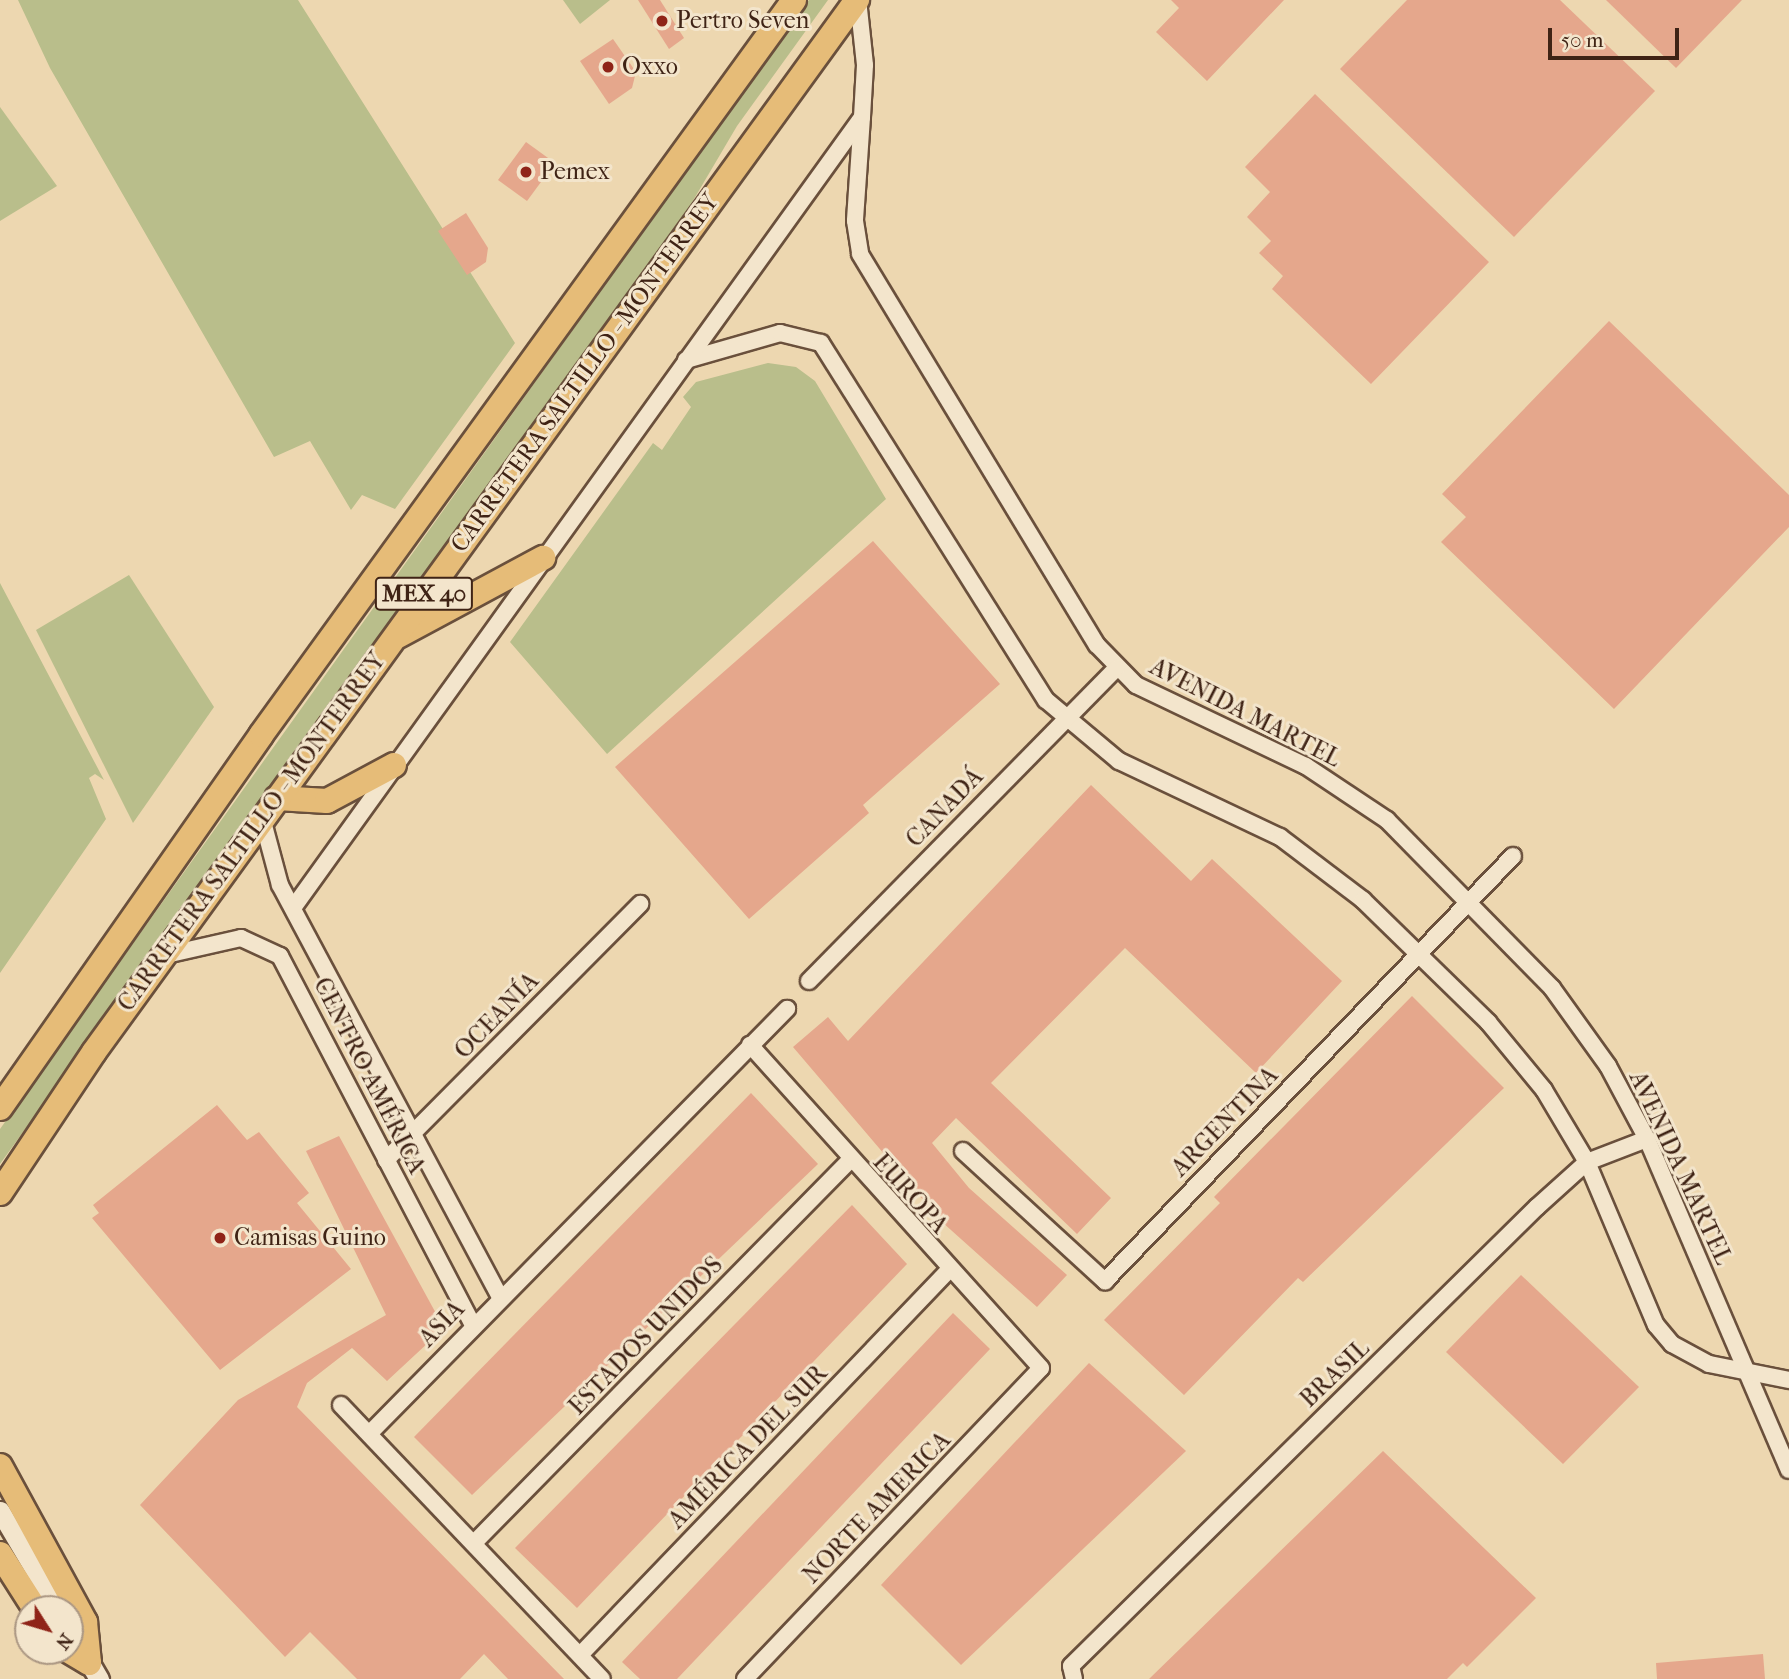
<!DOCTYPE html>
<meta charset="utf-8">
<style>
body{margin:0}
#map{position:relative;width:1789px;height:1679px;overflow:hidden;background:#edd7b0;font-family:"IM FELL French Canon",serif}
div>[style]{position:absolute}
.green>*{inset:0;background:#b9be8b}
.building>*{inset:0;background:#e5a78c}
.roads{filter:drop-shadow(2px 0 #6a503c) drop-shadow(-2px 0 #6a503c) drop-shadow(0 2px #6a503c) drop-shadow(0 -2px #6a503c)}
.minor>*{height:16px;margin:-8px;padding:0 8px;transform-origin:8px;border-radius:8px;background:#f3e5cc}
.tertiary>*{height:19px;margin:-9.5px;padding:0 9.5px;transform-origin:9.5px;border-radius:9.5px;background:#f3e5cc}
.primary>*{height:24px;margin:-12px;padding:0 12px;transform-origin:12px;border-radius:12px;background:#e6bc78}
.dots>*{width:19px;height:19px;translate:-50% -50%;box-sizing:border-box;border:4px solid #f3e5cc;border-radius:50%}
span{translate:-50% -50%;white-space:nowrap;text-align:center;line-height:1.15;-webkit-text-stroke:6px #f3e5cc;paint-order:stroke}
.shield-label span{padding:2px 5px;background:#f3e5cc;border:2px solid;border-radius:5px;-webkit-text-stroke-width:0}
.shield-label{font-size:23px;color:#3f2315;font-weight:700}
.poi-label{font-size:24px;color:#3f2315}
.left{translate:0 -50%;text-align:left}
.street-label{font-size:24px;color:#3f2315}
.north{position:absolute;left:14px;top:1595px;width:70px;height:70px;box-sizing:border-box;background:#f3e5cc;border:2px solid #ab9783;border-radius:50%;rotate:127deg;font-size:19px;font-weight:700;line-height:28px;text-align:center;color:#3f2315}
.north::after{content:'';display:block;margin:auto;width:24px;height:32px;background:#8f2418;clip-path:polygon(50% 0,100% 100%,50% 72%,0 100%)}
.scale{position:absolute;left:1548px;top:28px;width:131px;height:32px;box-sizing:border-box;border:4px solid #3f2315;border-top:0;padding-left:9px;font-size:21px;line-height:24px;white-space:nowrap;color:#3f2315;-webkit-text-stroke:5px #f3e5cc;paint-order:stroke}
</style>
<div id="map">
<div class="green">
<i style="clip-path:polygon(18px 0,298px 0,515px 343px,395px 509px,362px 495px,351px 510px,310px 441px,274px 457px,50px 68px)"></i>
<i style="clip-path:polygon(563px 0,610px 0,580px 24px)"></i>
<i style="clip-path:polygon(809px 0,828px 0,737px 126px,681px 221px,0 1164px,0 1129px)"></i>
<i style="clip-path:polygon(0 107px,57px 186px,0 221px)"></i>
<i style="clip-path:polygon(768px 363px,796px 367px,815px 381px,886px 499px,607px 754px,510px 642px,653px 443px,662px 450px,691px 407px,683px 397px,696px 382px)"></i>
<i style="clip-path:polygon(129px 575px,214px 707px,133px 823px,36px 630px)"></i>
<i style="clip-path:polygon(0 583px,104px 780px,95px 774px,89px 778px,106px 819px,0 973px)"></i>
</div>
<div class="building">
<i style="clip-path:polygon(638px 0,660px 0,684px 38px,669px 49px)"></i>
<i style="clip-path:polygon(1171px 0,1284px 0,1207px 81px,1156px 32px,1179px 8px)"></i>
<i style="clip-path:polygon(1407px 0,1560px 0,1655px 91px,1514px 237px,1340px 69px)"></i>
<i style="clip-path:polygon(1606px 0,1742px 0,1676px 68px)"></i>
<i style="clip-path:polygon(613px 39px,636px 72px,632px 88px,609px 104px,580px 61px)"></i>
<i style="clip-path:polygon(1315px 94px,1489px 262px,1371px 384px,1272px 289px,1283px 276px,1259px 253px,1271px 241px,1247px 217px,1270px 192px,1245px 167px)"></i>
<i style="clip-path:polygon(526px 142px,555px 163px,527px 201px,498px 180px)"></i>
<i style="clip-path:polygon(466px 213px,488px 248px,486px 262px,467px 275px,438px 231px)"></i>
<i style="clip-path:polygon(1609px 321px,1789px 495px,1789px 527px,1614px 709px,1441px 542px,1466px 517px,1442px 494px)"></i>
<i style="clip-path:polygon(873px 541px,1000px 684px,863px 805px,869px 813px,749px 919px,615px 767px)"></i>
<i style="clip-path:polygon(1091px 785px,1191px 881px,1212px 859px,1342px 981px,1256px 1073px,1125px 948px,991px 1083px,1111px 1198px,1077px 1234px,956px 1118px,932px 1143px,969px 1188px,1067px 1275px,1037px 1307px,942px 1222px,793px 1047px,828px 1017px,848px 1041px)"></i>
<i style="clip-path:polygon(1412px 996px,1504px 1088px,1303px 1282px,1298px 1278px,1184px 1395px,1104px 1320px,1220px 1203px,1214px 1197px)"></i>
<i style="clip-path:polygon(751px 1093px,818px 1164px,472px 1495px,414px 1437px)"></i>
<i style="clip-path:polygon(217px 1105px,247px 1140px,259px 1132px,309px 1193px,297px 1203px,351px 1269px,220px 1370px,92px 1218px,99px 1213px,93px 1205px)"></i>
<i style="clip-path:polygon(339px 1136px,444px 1328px,387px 1381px,352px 1348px,307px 1383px,297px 1407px,564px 1679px,508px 1679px,484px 1654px,460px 1679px,357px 1679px,310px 1632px,285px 1657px,140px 1505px,238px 1400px,386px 1315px,306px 1151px)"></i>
<i style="clip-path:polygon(852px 1205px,907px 1264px,577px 1608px,515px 1548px)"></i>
<i style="clip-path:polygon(1521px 1275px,1639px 1387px,1563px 1464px,1446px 1352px)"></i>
<i style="clip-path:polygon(953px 1313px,990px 1349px,677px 1679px,640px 1679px,622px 1662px)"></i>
<i style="clip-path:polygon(1089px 1363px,1186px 1451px,961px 1665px,881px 1585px)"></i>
<i style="clip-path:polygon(1383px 1451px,1536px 1598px,1467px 1667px,1463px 1663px,1447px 1679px,1149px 1679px)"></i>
<i style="clip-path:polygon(1763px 1654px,1765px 1679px,1657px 1679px,1656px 1663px)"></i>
</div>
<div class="roads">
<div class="minor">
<i style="left:862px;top:117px;width:104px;rotate:93.9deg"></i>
<i style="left:855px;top:221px;width:33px;rotate:81deg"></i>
<i style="left:860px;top:254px;width:457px;rotate:58.8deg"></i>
<i style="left:1097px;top:645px;width:56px;rotate:45.7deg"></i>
<i style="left:1136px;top:685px;width:188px;rotate:25.5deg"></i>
<i style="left:1306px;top:766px;width:97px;rotate:33.7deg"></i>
<i style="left:1387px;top:820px;width:235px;rotate:45.5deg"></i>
<i style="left:1552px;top:988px;width:96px;rotate:54.3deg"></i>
<i style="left:1608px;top:1066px;width:83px;rotate:61.9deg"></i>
<i style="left:1647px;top:1139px;width:360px;rotate:66.8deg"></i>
<i style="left:686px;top:360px;width:98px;rotate:-16deg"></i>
<i style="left:780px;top:333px;width:42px;rotate:13.7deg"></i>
<i style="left:821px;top:343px;width:422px;rotate:57.8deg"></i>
<i style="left:1046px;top:700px;width:95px;rotate:39.9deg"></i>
<i style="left:1119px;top:761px;width:178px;rotate:25.3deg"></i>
<i style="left:1280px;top:837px;width:104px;rotate:37.2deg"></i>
<i style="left:1363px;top:900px;width:175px;rotate:44.3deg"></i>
<i style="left:1488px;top:1022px;width:88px;rotate:50.5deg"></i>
<i style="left:1544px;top:1090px;width:84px;rotate:59.2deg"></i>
<i style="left:1587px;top:1162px;width:177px;rotate:67.1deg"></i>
<i style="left:1656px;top:1325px;width:25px;rotate:50deg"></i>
<i style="left:1672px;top:1344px;width:42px;rotate:28.4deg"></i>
<i style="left:1709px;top:1364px;width:82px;rotate:11.3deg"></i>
<i style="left:262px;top:818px;width:69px;rotate:75deg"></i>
<i style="left:280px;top:885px;width:467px;rotate:61.9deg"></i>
<i style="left:293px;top:908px;width:974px;rotate:-54.27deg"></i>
<i style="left:862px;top:117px;width:52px;rotate:-86.7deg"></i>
<i style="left:865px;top:65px;width:65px;rotate:-96.1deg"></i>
<i style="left:166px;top:955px;width:77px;rotate:-12.8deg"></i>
<i style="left:241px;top:938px;width:43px;rotate:24.8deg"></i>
<i style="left:280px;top:956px;width:416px;rotate:62.4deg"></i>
<i style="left:809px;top:981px;width:438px;rotate:-45.5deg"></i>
<i style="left:963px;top:1151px;width:193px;rotate:42.5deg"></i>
<i style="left:1105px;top:1281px;width:589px;rotate:-46.17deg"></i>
<i style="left:386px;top:1160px;width:361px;rotate:-45.2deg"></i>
<i style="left:341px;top:1405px;width:378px;rotate:46.4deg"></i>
<i style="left:370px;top:1433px;width:595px;rotate:-45.48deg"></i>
<i style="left:474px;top:1543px;width:537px;rotate:-45.53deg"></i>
<i style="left:581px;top:1654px;width:530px;rotate:-46.22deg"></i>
<i style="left:745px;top:1679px;width:429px;rotate:-46.4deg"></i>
<i style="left:1041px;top:1368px;width:435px;rotate:-132deg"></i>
<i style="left:1074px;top:1679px;width:13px;rotate:-103deg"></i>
<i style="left:1071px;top:1666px;width:654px;rotate:-44.57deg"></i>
<i style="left:1537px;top:1207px;width:67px;rotate:-42deg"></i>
<i style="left:1587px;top:1162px;width:64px;rotate:-21deg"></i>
</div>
<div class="tertiary">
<i style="left:0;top:1511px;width:114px;rotate:59.4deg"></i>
<i style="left:70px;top:1629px;width:58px;rotate:59.9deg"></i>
</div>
<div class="primary">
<i style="left:398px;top:636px;width:165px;rotate:-28.3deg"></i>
<i style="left:277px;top:798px;width:50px;rotate:3.4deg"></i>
<i style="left:327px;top:801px;width:76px;rotate:-28.2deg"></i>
<i style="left:0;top:1108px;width:455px;rotate:-55deg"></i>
<i style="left:261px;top:735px;width:908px;rotate:-54.05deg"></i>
<i style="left:0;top:1193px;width:169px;rotate:-56.3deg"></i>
<i style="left:94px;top:1052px;width:1300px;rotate:-54.05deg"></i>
<i style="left:0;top:1466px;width:178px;rotate:61.4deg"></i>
<i style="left:85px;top:1622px;width:41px;rotate:84.4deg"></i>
<i style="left:89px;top:1663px;width:23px;rotate:-149deg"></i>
<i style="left:0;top:1554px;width:65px;rotate:57.5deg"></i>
</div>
</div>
<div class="dots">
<i style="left:662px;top:21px;background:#8f2418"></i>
<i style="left:608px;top:67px;background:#8f2418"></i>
<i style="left:526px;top:172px;background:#8f2418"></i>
<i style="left:220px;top:1238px;background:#8f2418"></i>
</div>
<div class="shield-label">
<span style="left:424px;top:594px">MEX 40</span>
</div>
<div class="poi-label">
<span class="left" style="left:676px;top:21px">Pertro Seven</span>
<span class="left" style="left:622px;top:67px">Oxxo</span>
<span class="left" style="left:540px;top:172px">Pemex</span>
<span class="left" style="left:234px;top:1238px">Camisas Guino</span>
</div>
<div class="street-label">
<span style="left:585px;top:373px;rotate:-54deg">CARRETERA SALTILLO - MONTERREY</span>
<span style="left:1245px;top:713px;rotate:27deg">AVENIDA MARTEL</span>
<span style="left:945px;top:808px;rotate:-46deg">CANADÁ</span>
<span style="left:252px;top:832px;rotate:-54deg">CARRETERA SALTILLO - MONTERREY</span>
<span style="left:497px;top:1016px;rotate:-46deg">OCEANÍA</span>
<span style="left:369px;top:1076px;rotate:63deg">CENTRO AMÉRICA</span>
<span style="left:1225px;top:1122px;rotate:-46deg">ARGENTINA</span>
<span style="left:1680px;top:1168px;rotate:65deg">AVENIDA MARTEL</span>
<span style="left:910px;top:1194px;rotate:48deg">EUROPA</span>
<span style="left:442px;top:1324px;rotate:-46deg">ASIA</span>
<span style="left:646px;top:1336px;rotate:-46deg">ESTADOS UNIDOS</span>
<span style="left:1335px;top:1374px;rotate:-44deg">BRASIL</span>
<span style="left:748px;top:1447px;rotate:-46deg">AMÉRICA DEL SUR</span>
<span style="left:877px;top:1508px;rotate:-46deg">NORTE AMERICA</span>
</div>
<div class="north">N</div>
<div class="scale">50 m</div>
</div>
